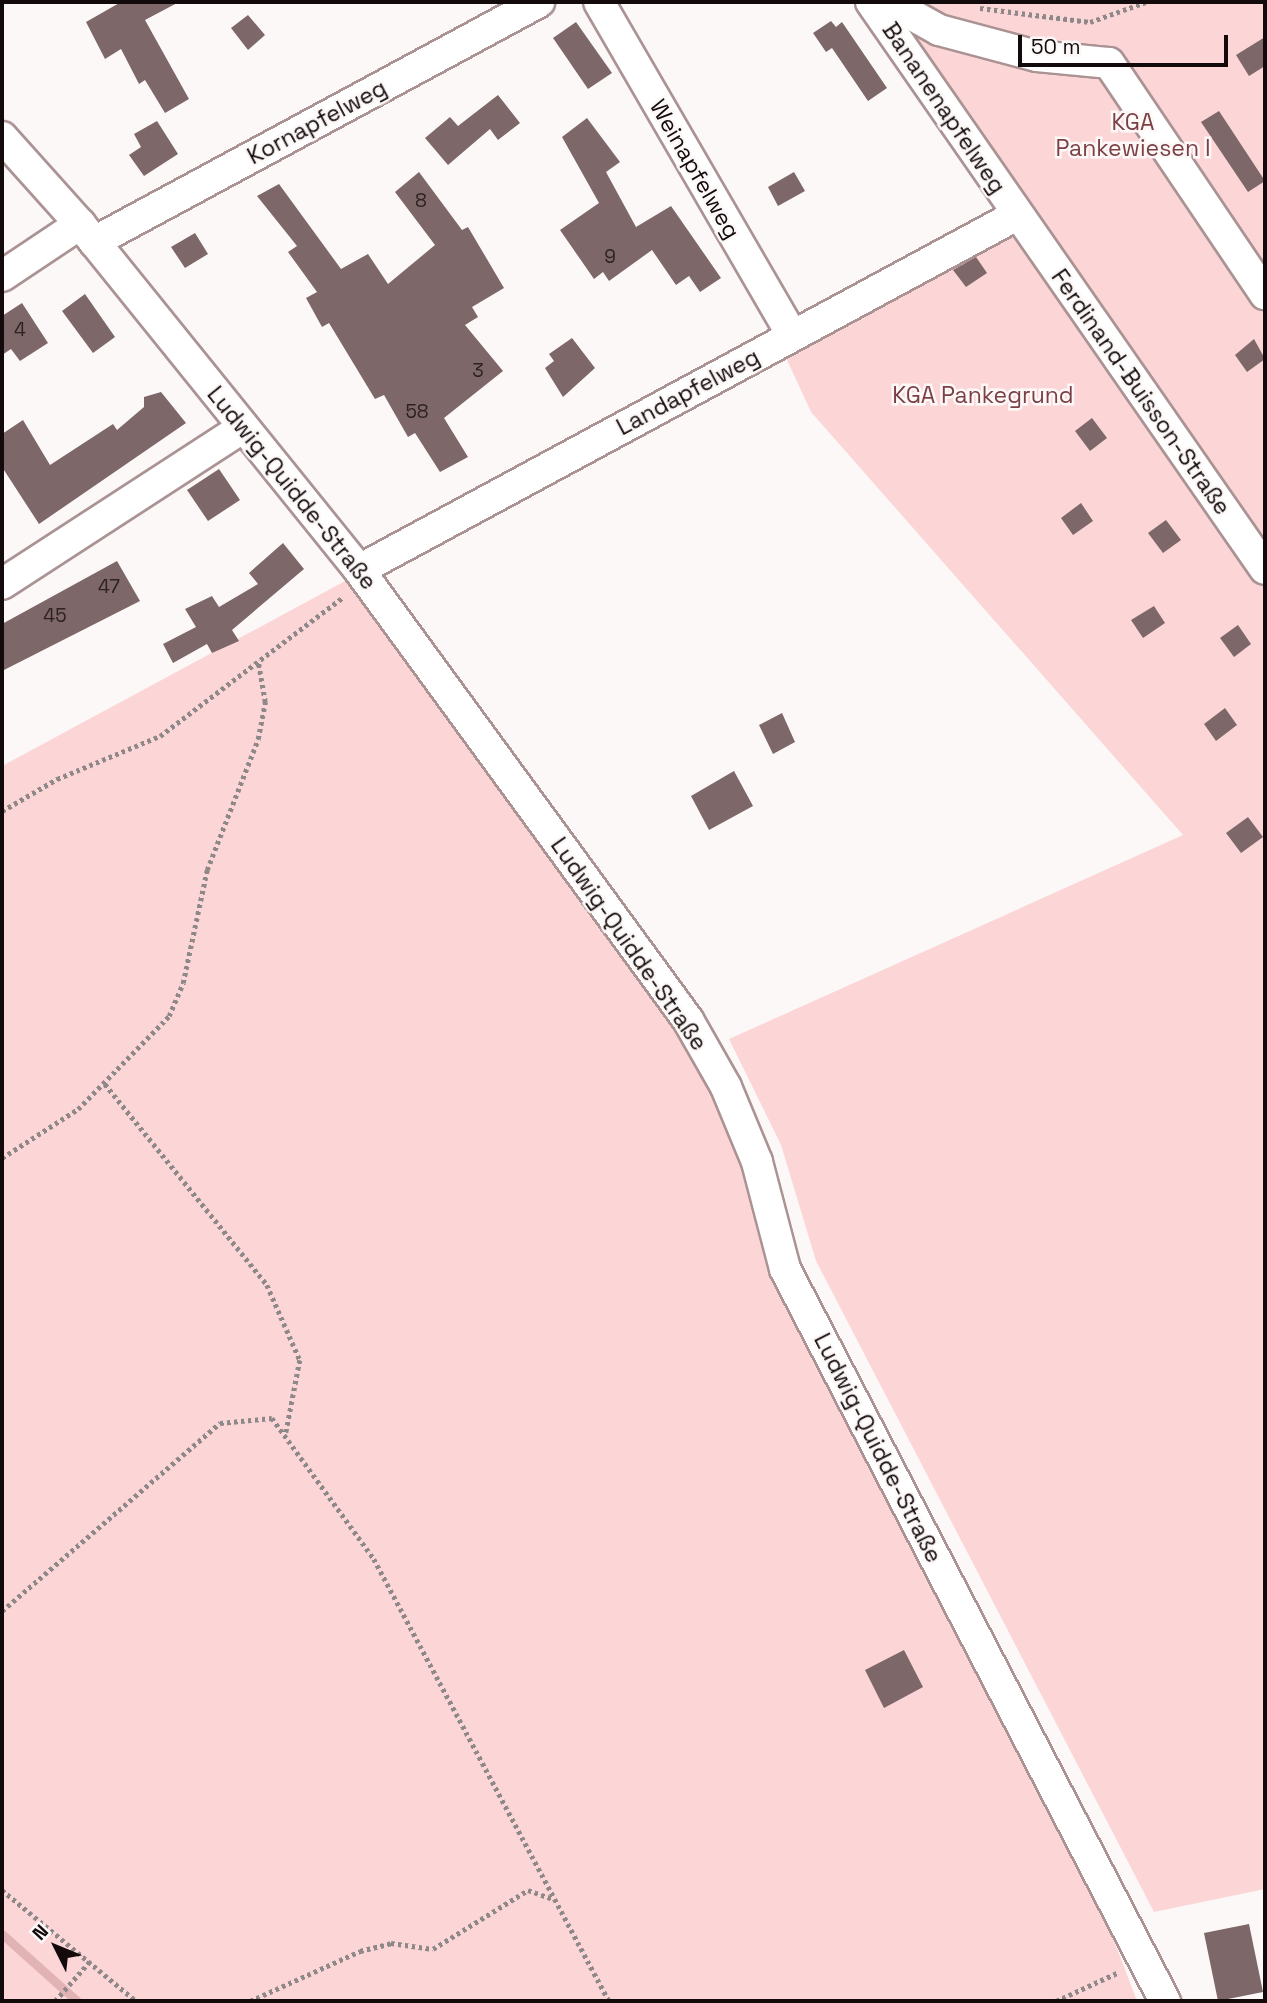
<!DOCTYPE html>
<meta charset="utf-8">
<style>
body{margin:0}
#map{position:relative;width:1267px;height:2003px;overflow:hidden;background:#fdf8f8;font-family:"Space Grotesk",sans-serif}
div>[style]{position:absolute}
.green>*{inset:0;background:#fcd6d7}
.stream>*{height:9px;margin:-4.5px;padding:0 4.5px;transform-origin:4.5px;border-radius:4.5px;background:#e1b3b4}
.building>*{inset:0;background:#7d6768}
.path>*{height:4.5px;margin-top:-2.25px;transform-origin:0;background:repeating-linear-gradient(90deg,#8e8888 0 3.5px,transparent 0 7px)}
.roads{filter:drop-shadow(2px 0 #ab9394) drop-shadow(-2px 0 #ab9394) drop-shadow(0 2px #ab9394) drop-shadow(0 -2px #ab9394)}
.minor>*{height:30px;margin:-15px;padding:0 15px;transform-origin:15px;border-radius:15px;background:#fff}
span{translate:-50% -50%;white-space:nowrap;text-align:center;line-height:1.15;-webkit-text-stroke:5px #fdf8f8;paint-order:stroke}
.number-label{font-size:19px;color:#2d2122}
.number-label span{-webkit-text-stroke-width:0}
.street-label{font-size:23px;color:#120a0b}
.park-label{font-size:23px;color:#7b3f44}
.frame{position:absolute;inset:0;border:4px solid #120a0b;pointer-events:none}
.north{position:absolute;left:21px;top:1912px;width:70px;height:70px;-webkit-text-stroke:5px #fdf8f8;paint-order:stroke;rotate:313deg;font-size:19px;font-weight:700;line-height:28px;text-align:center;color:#120a0b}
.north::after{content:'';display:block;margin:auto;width:24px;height:32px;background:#120a0b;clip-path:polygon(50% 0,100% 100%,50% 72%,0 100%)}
.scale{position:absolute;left:1018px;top:35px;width:210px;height:32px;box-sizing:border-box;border:4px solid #120a0b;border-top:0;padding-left:9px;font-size:21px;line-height:24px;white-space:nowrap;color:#120a0b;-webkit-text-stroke:5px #fdf8f8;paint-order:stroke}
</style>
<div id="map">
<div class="green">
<i style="clip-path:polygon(891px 2px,1265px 2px,1265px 1889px,1154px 1912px,816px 1261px,781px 1145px,729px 1039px,1183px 835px,811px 412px,781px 347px,816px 342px,814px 336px,993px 232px,1022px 238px)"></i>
<i style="clip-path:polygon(347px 580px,558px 847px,706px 1074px,738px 1154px,771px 1273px,1107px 1922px,1137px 2001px,2px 2001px,2px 766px)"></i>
</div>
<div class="stream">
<i style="left:2px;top:1934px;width:101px;rotate:41.8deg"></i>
</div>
<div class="building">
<i style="clip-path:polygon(121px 2px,179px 2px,145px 20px,189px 99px,165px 113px,145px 80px,139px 84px,121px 49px,105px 59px,86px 22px)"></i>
<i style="clip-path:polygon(248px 15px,265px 35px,248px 50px,231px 28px)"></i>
<i style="clip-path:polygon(831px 21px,836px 27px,842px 22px,887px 88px,868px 101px,832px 48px,826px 52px,813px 33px)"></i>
<i style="clip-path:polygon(576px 22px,612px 73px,588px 89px,553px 38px)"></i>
<i style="clip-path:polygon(1265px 37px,1265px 66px,1249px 76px,1236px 55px)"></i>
<i style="clip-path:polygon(498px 95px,520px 123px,498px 140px,490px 129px,448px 165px,425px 138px,450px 117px,458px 126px)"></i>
<i style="clip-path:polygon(1219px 111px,1265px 181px,1248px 192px,1201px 122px)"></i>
<i style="clip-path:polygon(587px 118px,620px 162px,606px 172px,636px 227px,671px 206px,721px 278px,700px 292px,689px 276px,676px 285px,652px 250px,609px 281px,603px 272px,594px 279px,560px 230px,599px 203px,562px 137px)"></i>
<i style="clip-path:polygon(157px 121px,178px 154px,144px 176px,129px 155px,141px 147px,134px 134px)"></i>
<i style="clip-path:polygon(419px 172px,462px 230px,468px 227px,504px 288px,472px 307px,478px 317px,465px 325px,503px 371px,444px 418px,468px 457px,440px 472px,415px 433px,408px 437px,384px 395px,375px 399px,329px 323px,322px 327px,306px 298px,317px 292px,288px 252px,297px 246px,257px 196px,279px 184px,341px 269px,368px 254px,388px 284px,435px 245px,395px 192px)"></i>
<i style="clip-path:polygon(794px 172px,805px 191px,778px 206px,768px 187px)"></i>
<i style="clip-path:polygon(195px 233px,208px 254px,185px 268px,171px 247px)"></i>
<i style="clip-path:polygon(976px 257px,987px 273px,966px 287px,953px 270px)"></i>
<i style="clip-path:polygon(85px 294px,115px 337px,93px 353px,62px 311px)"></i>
<i style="clip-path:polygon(22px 303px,48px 343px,20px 361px,11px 349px,2px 355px,2px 316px)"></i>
<i style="clip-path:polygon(572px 338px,595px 368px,563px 397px,545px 368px,554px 361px,549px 354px)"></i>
<i style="clip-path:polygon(1254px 339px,1265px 359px,1247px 372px,1235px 355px)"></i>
<i style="clip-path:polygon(161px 392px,186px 423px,39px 524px,2px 467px,2px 434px,23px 420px,50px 465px,113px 424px,117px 430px,144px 407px,144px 397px)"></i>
<i style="clip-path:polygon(1092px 418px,1107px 438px,1090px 451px,1075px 431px)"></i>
<i style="clip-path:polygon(219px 469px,240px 500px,208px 521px,187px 490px)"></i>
<i style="clip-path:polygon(1081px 503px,1093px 521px,1073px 535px,1061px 518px)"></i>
<i style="clip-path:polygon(1166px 520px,1181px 540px,1163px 553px,1148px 533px)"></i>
<i style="clip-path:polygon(283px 543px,304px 569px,232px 630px,239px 641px,212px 653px,207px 644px,173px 663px,163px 644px,196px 627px,185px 609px,212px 596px,219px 607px,258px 584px,249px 573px)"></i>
<i style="clip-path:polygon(117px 561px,140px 601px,2px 671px,2px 624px)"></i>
<i style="clip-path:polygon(1154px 606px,1165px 623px,1143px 638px,1131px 620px)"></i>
<i style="clip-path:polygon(1238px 625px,1251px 644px,1234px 657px,1220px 638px)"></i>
<i style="clip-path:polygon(1225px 708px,1237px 725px,1216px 741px,1204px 724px)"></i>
<i style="clip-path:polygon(782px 713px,795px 742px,773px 754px,759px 725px)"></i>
<i style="clip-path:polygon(734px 771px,753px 806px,709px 830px,691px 796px)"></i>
<i style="clip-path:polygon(1248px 817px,1263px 837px,1241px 853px,1226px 833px)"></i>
<i style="clip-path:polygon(904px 1650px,923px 1687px,884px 1708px,865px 1670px)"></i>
<i style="clip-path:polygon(1249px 1924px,1263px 1992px,1218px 2001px,1204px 1933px)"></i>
</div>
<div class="path">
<i style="left:980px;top:8px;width:111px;rotate:7.3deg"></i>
<i style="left:1090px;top:22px;width:59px;rotate:-19.7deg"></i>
<i style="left:2px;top:811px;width:64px;rotate:-30.2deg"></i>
<i style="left:57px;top:779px;width:112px;rotate:-22.7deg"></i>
<i style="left:160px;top:736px;width:230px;rotate:-37.2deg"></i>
<i style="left:105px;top:1084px;width:258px;rotate:51.1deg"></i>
<i style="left:267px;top:1285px;width:82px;rotate:66.3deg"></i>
<i style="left:300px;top:1360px;width:74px;rotate:100.9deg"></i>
<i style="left:2px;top:1158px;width:90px;rotate:-32.8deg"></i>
<i style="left:78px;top:1109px;width:130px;rotate:-45.6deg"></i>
<i style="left:169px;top:1016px;width:36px;rotate:-67deg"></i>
<i style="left:183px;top:983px;width:116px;rotate:-78deg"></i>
<i style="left:207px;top:870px;width:141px;rotate:-68.7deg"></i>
<i style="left:258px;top:739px;width:38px;rotate:-79deg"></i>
<i style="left:265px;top:702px;width:42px;rotate:-99.7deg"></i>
<i style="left:2px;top:1611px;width:288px;rotate:-40.8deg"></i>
<i style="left:220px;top:1423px;width:52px;rotate:-5.5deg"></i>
<i style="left:272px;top:1418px;width:174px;rotate:54.1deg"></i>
<i style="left:374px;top:1559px;width:501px;rotate:62deg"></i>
<i style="left:2px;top:1890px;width:174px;rotate:39.6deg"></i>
<i style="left:55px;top:2001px;width:53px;rotate:-48.8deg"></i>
<i style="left:250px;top:2001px;width:121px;rotate:-24.4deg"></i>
<i style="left:360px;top:1951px;width:32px;rotate:-14deg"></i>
<i style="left:391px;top:1943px;width:42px;rotate:8.1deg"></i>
<i style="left:433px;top:1949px;width:112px;rotate:-31.8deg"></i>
<i style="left:528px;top:1890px;width:27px;rotate:20deg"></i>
<i style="left:1056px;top:2001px;width:69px;rotate:-24.7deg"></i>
</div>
<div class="roads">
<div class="minor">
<i style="left:599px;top:2px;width:385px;rotate:59.9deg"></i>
<i style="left:871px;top:2px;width:690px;rotate:55.21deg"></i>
<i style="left:889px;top:2px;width:57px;rotate:29.2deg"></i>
<i style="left:939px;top:30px;width:101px;rotate:14.9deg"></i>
<i style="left:1037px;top:56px;width:72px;rotate:5.6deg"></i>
<i style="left:1109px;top:63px;width:279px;rotate:56deg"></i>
<i style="left:2px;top:137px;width:117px;rotate:48.1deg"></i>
<i style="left:80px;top:224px;width:444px;rotate:51.1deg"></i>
<i style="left:359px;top:570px;width:557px;rotate:53.83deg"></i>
<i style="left:688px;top:1020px;width:77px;rotate:60.4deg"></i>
<i style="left:726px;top:1087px;width:81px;rotate:67.5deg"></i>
<i style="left:757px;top:1162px;width:111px;rotate:75.3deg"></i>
<i style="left:785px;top:1269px;width:825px;rotate:62.57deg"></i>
<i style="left:94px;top:242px;width:506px;rotate:-28.34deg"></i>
<i style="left:2px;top:276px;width:94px;rotate:-33.7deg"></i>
<i style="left:359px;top:570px;width:748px;rotate:-28.35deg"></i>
<i style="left:2px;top:584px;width:286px;rotate:-33deg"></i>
</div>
</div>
<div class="number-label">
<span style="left:421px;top:201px">8</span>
<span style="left:610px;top:257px">9</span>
<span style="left:20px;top:330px">4</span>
<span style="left:478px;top:371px">3</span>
<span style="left:417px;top:412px">58</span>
<span style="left:109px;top:587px">47</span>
<span style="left:55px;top:616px">45</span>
</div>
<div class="street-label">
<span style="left:944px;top:108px;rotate:56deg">Bananenapfelweg</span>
<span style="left:317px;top:122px;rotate:-28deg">Kornapfelweg</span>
<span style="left:695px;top:169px;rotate:60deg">Weinapfelweg</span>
<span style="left:688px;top:392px;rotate:-28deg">Landapfelweg</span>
<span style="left:1141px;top:392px;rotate:55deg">Ferdinand-Buisson-Straße</span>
<span style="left:292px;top:488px;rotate:51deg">Ludwig-Quidde-Straße</span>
<span style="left:629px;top:944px;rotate:55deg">Ludwig-Quidde-Straße</span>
<span style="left:878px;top:1448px;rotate:63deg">Ludwig-Quidde-Straße</span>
</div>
<div class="park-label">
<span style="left:1133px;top:135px">KGA<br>Pankewiesen I</span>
<span style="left:983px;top:395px">KGA Pankegrund</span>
</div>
<div class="frame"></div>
<div class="north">N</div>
<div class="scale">50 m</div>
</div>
